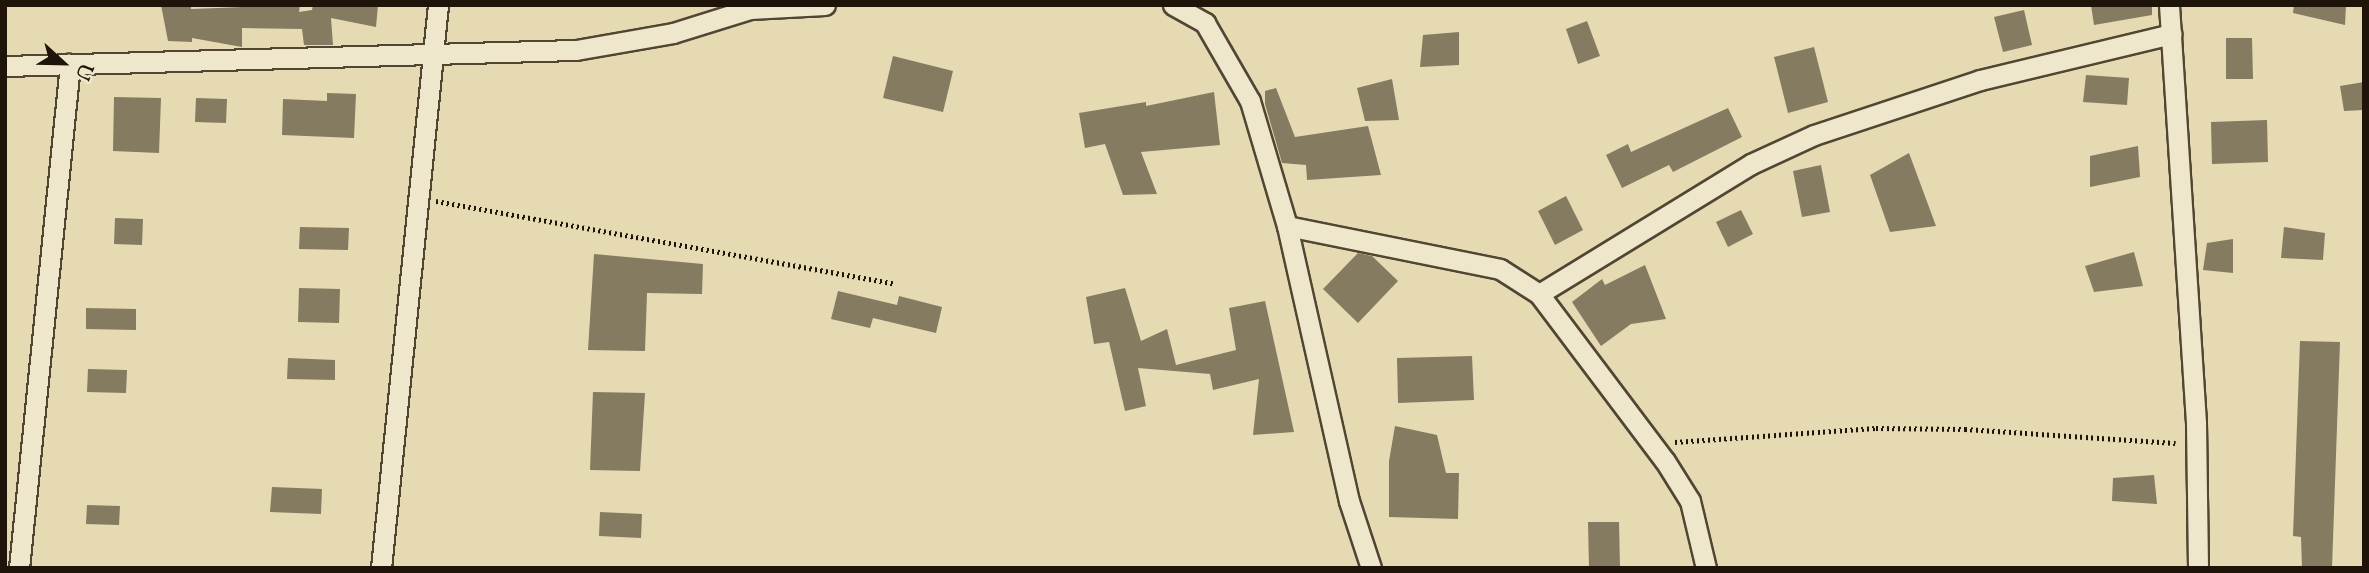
<!DOCTYPE html>
<style>
body{margin:0}
#map{position:relative;width:2369px;height:573px;overflow:hidden;background:#e5dab1;font-family:"Sorts Mill Goudy",serif}
div>[style]{position:absolute}
.building>*{inset:0;background:#857b60}
.path>*{height:4.5px;margin-top:-2.25px;transform-origin:0;background:repeating-linear-gradient(90deg,#1e1409 0 2px,transparent 0 5.5px)}
.roads{filter:drop-shadow(2px 0 #504633) drop-shadow(-2px 0 #504633) drop-shadow(0 2px #504633) drop-shadow(0 -2px #504633)}
.street>*{height:19px;margin:-9.5px;padding:0 9.5px;transform-origin:9.5px;border-radius:9.5px;background:#eee7cc}
span{translate:-50% -50%;white-space:nowrap;text-align:center;line-height:1.15;-webkit-text-stroke:6px #eee7cc;paint-order:stroke}
.frame{position:absolute;inset:0;border:7px solid #1e1409;pointer-events:none}
.north{position:absolute;left:28px;top:28px;width:70px;height:70px;-webkit-text-stroke:5px #eee7cc;paint-order:stroke;rotate:112deg;font-size:19px;font-weight:700;line-height:28px;text-align:center;color:#1e1409}
.north::after{content:'';display:block;margin:auto;width:24px;height:32px;background:#1e1409;clip-path:polygon(50% 0,100% 100%,50% 72%,0 100%)}
</style>
<div id="map">
<div class="building">
<i style="clip-path:polygon(161px 5px,191px 5px,191px 9px,300px 5px,299px 12px,312px 10px,313px 5px,378px 5px,376px 27px,331px 18px,333px 45px,304px 45px,302px 29px,242px 28px,242px 47px,192px 38px,192px 42px,168px 41px)"></i>
<i style="clip-path:polygon(2091px 5px,2152px 5px,2152px 15px,2094px 25px)"></i>
<i style="clip-path:polygon(2294px 5px,2346px 5px,2345px 25px,2293px 13px)"></i>
<i style="clip-path:polygon(2024px 10px,2032px 45px,2003px 52px,1994px 17px)"></i>
<i style="clip-path:polygon(1587px 21px,1600px 56px,1578px 64px,1566px 29px)"></i>
<i style="clip-path:polygon(1459px 32px,1459px 65px,1420px 67px,1423px 35px)"></i>
<i style="clip-path:polygon(2226px 38px,2252px 38px,2253px 79px,2226px 79px)"></i>
<i style="clip-path:polygon(1814px 47px,1828px 102px,1788px 113px,1774px 57px)"></i>
<i style="clip-path:polygon(893px 56px,953px 71px,943px 112px,883px 98px)"></i>
<i style="clip-path:polygon(2086px 75px,2129px 78px,2127px 105px,2083px 102px)"></i>
<i style="clip-path:polygon(1392px 79px,1399px 120px,1365px 121px,1357px 88px)"></i>
<i style="clip-path:polygon(2364px 82px,2364px 110px,2344px 111px,2340px 86px)"></i>
<i style="clip-path:polygon(1276px 88px,1295px 137px,1368px 126px,1381px 175px,1307px 180px,1306px 165px,1282px 163px,1265px 104px,1265px 91px)"></i>
<i style="clip-path:polygon(1214px 92px,1220px 145px,1141px 152px,1157px 194px,1123px 195px,1105px 144px,1085px 148px,1079px 113px,1146px 102px,1146px 106px)"></i>
<i style="clip-path:polygon(327px 93px,356px 94px,354px 138px,282px 135px,283px 99px,327px 101px)"></i>
<i style="clip-path:polygon(114px 97px,161px 98px,159px 153px,113px 151px)"></i>
<i style="clip-path:polygon(196px 98px,227px 99px,226px 123px,195px 122px)"></i>
<i style="clip-path:polygon(1728px 108px,1742px 137px,1673px 172px,1669px 165px,1622px 188px,1606px 155px,1628px 144px,1631px 152px)"></i>
<i style="clip-path:polygon(2267px 120px,2268px 162px,2212px 164px,2211px 122px)"></i>
<i style="clip-path:polygon(2138px 146px,2140px 177px,2090px 187px,2090px 156px)"></i>
<i style="clip-path:polygon(1909px 153px,1936px 226px,1890px 232px,1870px 175px)"></i>
<i style="clip-path:polygon(1821px 165px,1830px 212px,1802px 217px,1793px 171px)"></i>
<i style="clip-path:polygon(1566px 196px,1583px 230px,1555px 245px,1538px 211px)"></i>
<i style="clip-path:polygon(1741px 210px,1753px 234px,1728px 247px,1716px 222px)"></i>
<i style="clip-path:polygon(115px 218px,143px 219px,142px 245px,114px 244px)"></i>
<i style="clip-path:polygon(300px 227px,349px 228px,348px 250px,299px 249px)"></i>
<i style="clip-path:polygon(2284px 227px,2325px 233px,2323px 260px,2281px 258px)"></i>
<i style="clip-path:polygon(2233px 239px,2233px 273px,2203px 270px,2207px 243px)"></i>
<i style="clip-path:polygon(2134px 252px,2143px 286px,2094px 292px,2085px 266px)"></i>
<i style="clip-path:polygon(1358px 253px,1372px 256px,1398px 281px,1358px 323px,1323px 289px)"></i>
<i style="clip-path:polygon(594px 254px,703px 264px,702px 294px,647px 293px,645px 351px,588px 350px)"></i>
<i style="clip-path:polygon(1645px 265px,1666px 319px,1631px 324px,1601px 346px,1572px 302px,1602px 279px,1605px 285px)"></i>
<i style="clip-path:polygon(299px 288px,340px 289px,339px 323px,298px 322px)"></i>
<i style="clip-path:polygon(1125px 288px,1141px 341px,1167px 329px,1176px 365px,1236px 350px,1229px 308px,1265px 301px,1294px 432px,1253px 435px,1259px 379px,1213px 390px,1210px 374px,1138px 368px,1146px 406px,1125px 411px,1109px 342px,1094px 344px,1086px 297px)"></i>
<i style="clip-path:polygon(838px 291px,897px 305px,899px 296px,942px 307px,936px 333px,873px 318px,870px 328px,831px 319px)"></i>
<i style="clip-path:polygon(86px 308px,136px 309px,136px 330px,86px 329px)"></i>
<i style="clip-path:polygon(2300px 341px,2340px 342px,2332px 568px,2302px 568px,2301px 537px,2293px 536px)"></i>
<i style="clip-path:polygon(1472px 356px,1474px 400px,1398px 403px,1397px 358px)"></i>
<i style="clip-path:polygon(288px 358px,335px 360px,335px 380px,287px 379px)"></i>
<i style="clip-path:polygon(88px 369px,127px 370px,126px 393px,87px 392px)"></i>
<i style="clip-path:polygon(593px 392px,645px 393px,640px 471px,590px 470px)"></i>
<i style="clip-path:polygon(1395px 426px,1437px 435px,1446px 473px,1459px 473px,1458px 519px,1389px 517px,1389px 461px)"></i>
<i style="clip-path:polygon(2154px 475px,2157px 504px,2112px 501px,2113px 478px)"></i>
<i style="clip-path:polygon(272px 487px,322px 489px,321px 514px,270px 512px)"></i>
<i style="clip-path:polygon(87px 505px,120px 506px,119px 525px,86px 524px)"></i>
<i style="clip-path:polygon(600px 512px,642px 514px,641px 538px,599px 536px)"></i>
<i style="clip-path:polygon(1588px 522px,1619px 522px,1620px 568px,1589px 568px)"></i>
</div>
<div class="path">
<i style="left:436px;top:201px;width:467px;rotate:10.2deg"></i>
<i style="left:1675px;top:442px;width:201px;rotate:-4deg"></i>
<i style="left:1876px;top:428px;width:89px;rotate:0.6deg"></i>
<i style="left:1965px;top:429px;width:211px;rotate:3.8deg"></i>
</div>
<div class="roads">
<div class="street">
<i style="left:1173px;top:5px;width:37px;rotate:29deg"></i>
<i style="left:1205px;top:23px;width:90px;rotate:60deg"></i>
<i style="left:1250px;top:101px;width:130px;rotate:73.5deg"></i>
<i style="left:1287px;top:226px;width:282px;rotate:77.3deg"></i>
<i style="left:1349px;top:501px;width:71px;rotate:71.8deg"></i>
<i style="left:2169px;top:5px;width:419px;rotate:86.3deg"></i>
<i style="left:2196px;top:423px;width:145px;rotate:89.2deg"></i>
<i style="left:5px;top:66px;width:571px;rotate:-1.61deg"></i>
<i style="left:576px;top:50px;width:98px;rotate:-9.9deg"></i>
<i style="left:673px;top:33px;width:81px;rotate:-17.3deg"></i>
<i style="left:750px;top:9px;width:75px;rotate:-3.1deg"></i>
<i style="left:1287px;top:226px;width:217px;rotate:11.4deg"></i>
<i style="left:1500px;top:269px;width:46px;rotate:32.7deg"></i>
<i style="left:1539px;top:294px;width:209px;rotate:53deg"></i>
<i style="left:1665px;top:461px;width:47px;rotate:58deg"></i>
<i style="left:1690px;top:501px;width:69px;rotate:76.6deg"></i>
<i style="left:1539px;top:294px;width:249px;rotate:-31.5deg"></i>
<i style="left:1751px;top:164px;width:69px;rotate:-24.7deg"></i>
<i style="left:1814px;top:135px;width:175px;rotate:-18.3deg"></i>
<i style="left:1980px;top:80px;width:197px;rotate:-13.5deg"></i>
<i style="left:19px;top:568px;width:507px;rotate:-84.22deg"></i>
<i style="left:381px;top:568px;width:566px;rotate:-84.22deg"></i>
</div>
</div>
<div class="frame"></div>
<div class="north">U</div>
</div>
